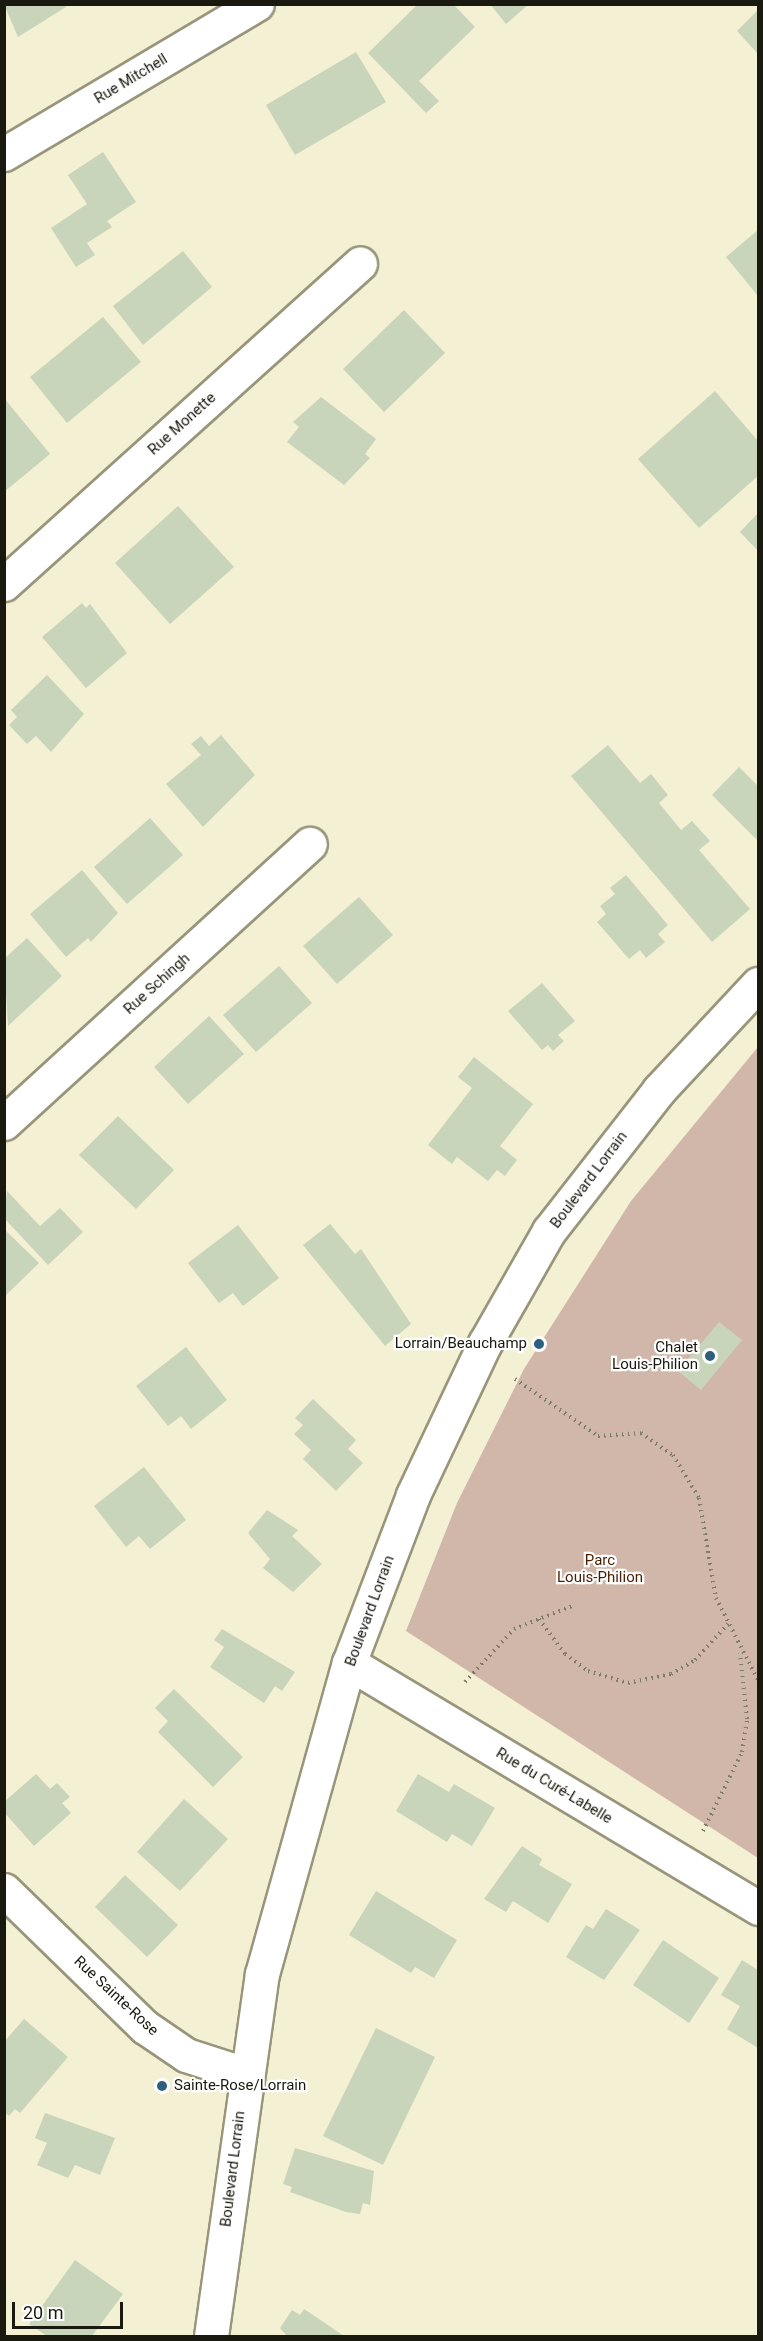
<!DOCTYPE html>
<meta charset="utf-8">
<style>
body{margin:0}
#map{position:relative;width:763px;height:2341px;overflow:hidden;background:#f3f0d3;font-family:Roboto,sans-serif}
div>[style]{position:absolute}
.green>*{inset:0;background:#d0b7aa}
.building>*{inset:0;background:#c8d5bb}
.path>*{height:4px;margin-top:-2px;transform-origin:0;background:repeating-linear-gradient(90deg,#7c7a68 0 1.5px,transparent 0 6px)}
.roads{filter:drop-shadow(2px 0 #98957b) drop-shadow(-2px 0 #98957b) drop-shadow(0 2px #98957b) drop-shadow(0 -2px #98957b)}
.minor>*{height:33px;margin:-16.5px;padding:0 16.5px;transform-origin:16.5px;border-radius:16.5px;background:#fff}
.major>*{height:33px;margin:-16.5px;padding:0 16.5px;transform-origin:16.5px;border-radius:16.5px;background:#fff}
.dots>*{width:16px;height:16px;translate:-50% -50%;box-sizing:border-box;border:3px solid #fff;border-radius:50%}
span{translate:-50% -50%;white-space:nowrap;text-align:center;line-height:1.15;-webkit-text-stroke:4.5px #fff;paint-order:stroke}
.street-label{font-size:15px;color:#1a190f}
.poi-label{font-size:15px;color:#1a190f}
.right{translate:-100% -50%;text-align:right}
.left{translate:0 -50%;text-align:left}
.park-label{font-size:15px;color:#4a1e02}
.frame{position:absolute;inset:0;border:6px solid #1a190f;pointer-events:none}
.scale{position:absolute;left:12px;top:2302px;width:111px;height:27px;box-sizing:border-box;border:3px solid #1a190f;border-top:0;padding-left:8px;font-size:18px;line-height:21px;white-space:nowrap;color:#1a190f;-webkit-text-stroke:4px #fff;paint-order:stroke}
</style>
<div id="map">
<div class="green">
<i style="clip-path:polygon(758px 1047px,758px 1858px,406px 1631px,457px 1503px,524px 1369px,631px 1201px)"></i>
</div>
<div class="building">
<i style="clip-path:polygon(4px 4px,65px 4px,66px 7px,18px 37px)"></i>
<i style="clip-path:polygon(418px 4px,453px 4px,475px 27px,419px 81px,439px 101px,426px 113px,368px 53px)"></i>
<i style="clip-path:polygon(490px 4px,529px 4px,506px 24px)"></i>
<i style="clip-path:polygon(758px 10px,758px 54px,737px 31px)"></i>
<i style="clip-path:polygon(356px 52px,386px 102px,295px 155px,266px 105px)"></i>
<i style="clip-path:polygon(103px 152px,136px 202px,107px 221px,112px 227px,87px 243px,95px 255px,76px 267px,51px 228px,87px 204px,68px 175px)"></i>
<i style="clip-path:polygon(758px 230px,758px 296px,726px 257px)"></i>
<i style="clip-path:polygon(183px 251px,212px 287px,143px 345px,113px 306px)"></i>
<i style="clip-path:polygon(404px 310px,445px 353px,384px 412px,343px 369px)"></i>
<i style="clip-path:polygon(103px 317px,141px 362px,67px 423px,30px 377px)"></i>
<i style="clip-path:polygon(715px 391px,758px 441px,758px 476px,699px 528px,638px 459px)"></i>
<i style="clip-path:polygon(321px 397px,376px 439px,365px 454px,370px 458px,344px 485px,287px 442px,299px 427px,293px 422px)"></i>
<i style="clip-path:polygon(4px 398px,50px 454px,4px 492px)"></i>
<i style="clip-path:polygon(178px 506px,234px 567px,170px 624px,115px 563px)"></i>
<i style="clip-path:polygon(758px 513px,758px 551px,740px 532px)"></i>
<i style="clip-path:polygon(82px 603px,86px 608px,90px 604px,127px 653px,86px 688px,42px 637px)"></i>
<i style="clip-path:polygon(47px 675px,84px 714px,51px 752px,36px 736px,27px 744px,9px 725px,17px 717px,11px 710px)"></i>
<i style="clip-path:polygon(221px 735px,255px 775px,203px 827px,166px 784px,201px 755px,191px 744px,201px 736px,209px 746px)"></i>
<i style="clip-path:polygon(608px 745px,640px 783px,651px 774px,668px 795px,659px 803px,681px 830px,692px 821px,710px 841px,699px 850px,750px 909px,712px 942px,571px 776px)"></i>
<i style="clip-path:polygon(739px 767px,758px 786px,758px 841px,712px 795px)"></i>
<i style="clip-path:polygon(150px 818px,183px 855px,127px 904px,94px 867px)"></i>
<i style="clip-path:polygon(82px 870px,118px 913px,91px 942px,88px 938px,66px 957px,30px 914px)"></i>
<i style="clip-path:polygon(626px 875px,668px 925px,658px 934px,665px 942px,646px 958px,640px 950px,629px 959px,597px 922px,606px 914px,600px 906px,615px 894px,610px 888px)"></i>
<i style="clip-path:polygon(359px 897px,393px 935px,337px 984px,303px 946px)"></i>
<i style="clip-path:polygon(27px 938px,62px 976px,8px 1026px,4px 959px)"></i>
<i style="clip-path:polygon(279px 966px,312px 1003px,256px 1052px,223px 1015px)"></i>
<i style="clip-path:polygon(542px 983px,575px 1021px,558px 1035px,564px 1041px,553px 1051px,548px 1045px,542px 1050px,508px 1011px)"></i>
<i style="clip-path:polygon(209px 1016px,244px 1054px,188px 1104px,154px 1067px)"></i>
<i style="clip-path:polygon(474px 1057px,533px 1104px,500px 1146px,517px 1160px,505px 1176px,497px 1170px,488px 1181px,457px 1157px,452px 1164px,428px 1145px,472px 1088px,458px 1077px)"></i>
<i style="clip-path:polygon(118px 1116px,174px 1170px,136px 1209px,79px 1155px)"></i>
<i style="clip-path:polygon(7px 1191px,40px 1226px,60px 1208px,83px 1232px,48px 1265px,4px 1218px)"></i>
<i style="clip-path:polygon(330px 1224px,355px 1254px,361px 1249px,411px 1324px,385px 1346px,303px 1245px)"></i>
<i style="clip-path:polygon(238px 1225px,279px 1278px,243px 1306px,233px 1293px,219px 1303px,188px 1263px)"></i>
<i style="clip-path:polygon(4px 1229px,39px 1263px,4px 1297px)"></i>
<i style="clip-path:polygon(719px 1322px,742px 1340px,701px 1390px,678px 1371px)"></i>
<i style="clip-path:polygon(186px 1347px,227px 1400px,191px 1429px,181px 1416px,168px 1426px,136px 1386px)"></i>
<i style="clip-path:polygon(313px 1399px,356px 1440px,348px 1449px,363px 1463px,336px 1491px,303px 1459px,311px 1450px,294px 1434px,303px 1425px,295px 1418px)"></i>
<i style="clip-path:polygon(144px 1467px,186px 1520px,150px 1549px,139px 1536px,126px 1547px,94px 1506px)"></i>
<i style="clip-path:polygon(267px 1510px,298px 1530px,292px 1536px,322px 1564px,293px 1592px,263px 1568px,270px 1559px,248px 1533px)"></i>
<i style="clip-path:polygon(222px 1629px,295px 1672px,282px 1691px,275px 1686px,264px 1703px,210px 1667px,224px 1647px,214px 1640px)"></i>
<i style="clip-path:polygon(174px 1689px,243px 1757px,213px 1787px,158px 1732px,168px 1721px,155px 1708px)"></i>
<i style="clip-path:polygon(36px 1774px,50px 1789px,57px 1783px,70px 1797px,62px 1803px,71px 1813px,34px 1846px,4px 1812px,4px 1802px)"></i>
<i style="clip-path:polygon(418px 1774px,449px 1792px,454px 1784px,495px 1808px,472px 1846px,452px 1834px,447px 1842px,396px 1811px)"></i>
<i style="clip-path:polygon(184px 1799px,228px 1839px,180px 1891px,137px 1852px)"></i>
<i style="clip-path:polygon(522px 1846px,542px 1859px,539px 1865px,572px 1884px,548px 1923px,513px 1901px,506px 1912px,484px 1899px)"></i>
<i style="clip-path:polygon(125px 1875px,178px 1925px,147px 1957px,95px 1907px)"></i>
<i style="clip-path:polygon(376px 1891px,457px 1940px,434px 1978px,415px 1967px,411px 1973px,349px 1935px)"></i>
<i style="clip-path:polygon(606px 1909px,640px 1930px,604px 1980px,566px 1957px,586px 1925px,593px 1929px)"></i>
<i style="clip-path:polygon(663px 1940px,719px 1978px,689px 2023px,633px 1985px)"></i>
<i style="clip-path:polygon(742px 1960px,758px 1970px,758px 2048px,727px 2029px,740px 2006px,721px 1995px)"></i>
<i style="clip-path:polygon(24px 2019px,68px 2057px,20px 2113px,15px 2109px,9px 2116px,4px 2112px,4px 2042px)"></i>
<i style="clip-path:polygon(376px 2028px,435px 2057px,383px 2165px,323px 2136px)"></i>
<i style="clip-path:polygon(45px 2113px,115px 2138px,100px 2175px,75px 2165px,68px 2178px,37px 2165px,47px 2143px,35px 2138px)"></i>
<i style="clip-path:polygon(295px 2148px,374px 2171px,370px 2205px,363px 2203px,360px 2214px,346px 2212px,290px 2192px,292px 2187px,283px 2184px)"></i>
<i style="clip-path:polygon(75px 2260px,123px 2294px,92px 2336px,47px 2336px,29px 2324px)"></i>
<i style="clip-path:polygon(304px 2309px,344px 2336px,287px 2336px,280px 2328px,292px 2310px,300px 2315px)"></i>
</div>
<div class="path">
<i style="left:515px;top:1379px;width:101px;rotate:34.5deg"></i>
<i style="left:598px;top:1436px;width:43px;rotate:-4deg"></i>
<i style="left:641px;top:1433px;width:39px;rotate:35deg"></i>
<i style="left:673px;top:1455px;width:50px;rotate:58.8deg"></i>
<i style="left:699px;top:1498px;width:101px;rotate:80.4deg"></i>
<i style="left:716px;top:1598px;width:92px;rotate:62.9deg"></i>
<i style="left:539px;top:1619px;width:44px;rotate:53.4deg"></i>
<i style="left:565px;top:1654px;width:29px;rotate:36deg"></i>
<i style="left:588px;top:1671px;width:42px;rotate:16.7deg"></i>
<i style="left:628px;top:1683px;width:44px;rotate:-11.8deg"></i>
<i style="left:671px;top:1674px;width:28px;rotate:-30deg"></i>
<i style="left:695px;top:1660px;width:49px;rotate:-47.5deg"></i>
<i style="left:465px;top:1682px;width:72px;rotate:-47.2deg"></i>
<i style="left:514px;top:1629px;width:62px;rotate:-21.6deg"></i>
<i style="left:703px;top:1831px;width:88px;rotate:-63.7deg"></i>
<i style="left:742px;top:1752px;width:33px;rotate:-81deg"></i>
<i style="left:747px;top:1719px;width:66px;rotate:-96.1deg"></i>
</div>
<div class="roads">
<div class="minor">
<i style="left:4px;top:154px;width:294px;rotate:-30.7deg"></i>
<i style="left:4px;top:584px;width:479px;rotate:-42deg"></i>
<i style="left:4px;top:1123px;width:414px;rotate:-42.4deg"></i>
<i style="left:349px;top:1663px;width:477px;rotate:30.9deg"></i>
<i style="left:4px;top:1890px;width:197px;rotate:44.2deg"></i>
<i style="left:145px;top:2027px;width:50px;rotate:34.3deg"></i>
<i style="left:186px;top:2055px;width:62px;rotate:17.9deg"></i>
</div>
<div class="major">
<i style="left:211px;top:2336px;width:366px;rotate:-82deg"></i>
<i style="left:262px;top:1974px;width:323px;rotate:-74.4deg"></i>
<i style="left:349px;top:1663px;width:180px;rotate:-69.1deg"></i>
<i style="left:413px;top:1495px;width:168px;rotate:-64.7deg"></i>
<i style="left:485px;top:1343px;width:129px;rotate:-60.3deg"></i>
<i style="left:549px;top:1231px;width:179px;rotate:-52deg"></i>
<i style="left:659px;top:1090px;width:145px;rotate:-47deg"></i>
</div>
</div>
<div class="dots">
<i style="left:539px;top:1344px;background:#2d607d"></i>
<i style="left:710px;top:1356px;background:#2d607d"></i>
<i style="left:162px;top:2086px;background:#2d607d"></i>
</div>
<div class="street-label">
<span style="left:131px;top:79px;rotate:-31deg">Rue Mitchell</span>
<span style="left:182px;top:424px;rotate:-42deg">Rue Monette</span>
<span style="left:157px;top:984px;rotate:-42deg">Rue Schingh</span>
<span style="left:589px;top:1180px;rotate:-53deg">Boulevard Lorrain</span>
<span style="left:370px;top:1611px;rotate:-70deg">Boulevard Lorrain</span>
<span style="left:554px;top:1786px;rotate:31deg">Rue du Curé-Labelle</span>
<span style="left:116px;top:1996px;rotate:43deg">Rue Sainte-Rose</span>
<span style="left:233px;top:2169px;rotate:-83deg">Boulevard Lorrain</span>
</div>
<div class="poi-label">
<span class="right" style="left:527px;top:1344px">Lorrain/Beauchamp</span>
<span class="right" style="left:698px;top:1356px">Chalet<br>Louis-Philion</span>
<span class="left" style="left:174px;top:2086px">Sainte-Rose/Lorrain</span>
</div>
<div class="park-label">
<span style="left:600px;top:1569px">Parc<br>Louis-Philion</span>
</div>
<div class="frame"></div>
<div class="scale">20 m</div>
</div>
